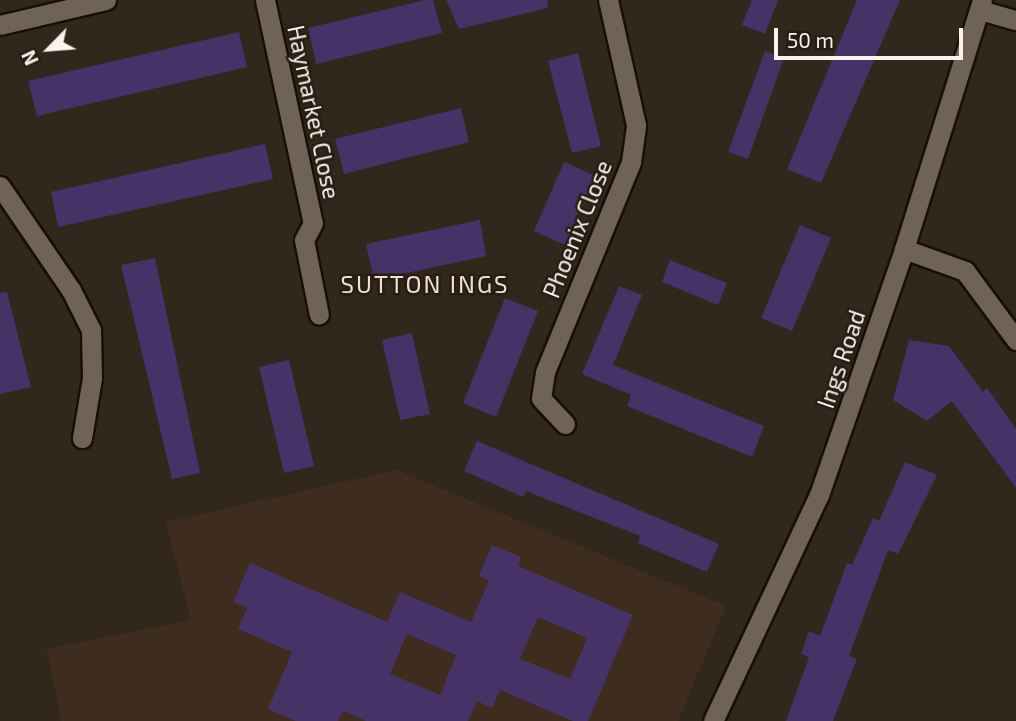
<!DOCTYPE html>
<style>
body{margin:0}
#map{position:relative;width:1016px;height:721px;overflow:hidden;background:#32271c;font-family:"Exo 2",sans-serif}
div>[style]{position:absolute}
.built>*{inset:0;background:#3e2d1e}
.building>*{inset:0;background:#463266}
.roads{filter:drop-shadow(2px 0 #1a0f06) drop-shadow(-2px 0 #1a0f06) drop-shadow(0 2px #1a0f06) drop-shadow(0 -2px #1a0f06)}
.minor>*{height:19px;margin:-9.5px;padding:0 9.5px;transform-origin:9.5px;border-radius:9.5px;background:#6f6256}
.tertiary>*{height:19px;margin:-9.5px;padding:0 9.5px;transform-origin:9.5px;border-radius:9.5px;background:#6f6256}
span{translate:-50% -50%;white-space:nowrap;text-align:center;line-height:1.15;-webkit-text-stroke:5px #281d13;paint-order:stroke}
.street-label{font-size:23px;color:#faf2eb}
.neighbourhood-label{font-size:24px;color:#efdfd2;letter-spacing:2px}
.north{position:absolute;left:14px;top:14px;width:70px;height:70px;-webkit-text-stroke:5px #281d13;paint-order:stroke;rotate:245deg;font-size:19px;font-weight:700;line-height:28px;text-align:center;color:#faf2eb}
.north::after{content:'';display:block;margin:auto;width:24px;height:32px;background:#faf2eb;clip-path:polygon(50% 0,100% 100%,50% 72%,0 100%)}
.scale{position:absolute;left:774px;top:28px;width:189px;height:32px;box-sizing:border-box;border:4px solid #faf2eb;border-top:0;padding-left:9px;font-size:21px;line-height:24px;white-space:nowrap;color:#faf2eb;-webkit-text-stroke:5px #281d13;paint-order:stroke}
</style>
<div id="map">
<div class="built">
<i style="clip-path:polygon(396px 470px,726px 606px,678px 721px,61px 721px,47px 649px,191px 620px,166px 522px)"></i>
</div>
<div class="building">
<i style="clip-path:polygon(425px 0,433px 0,442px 33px,316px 64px,308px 28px)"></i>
<i style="clip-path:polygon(446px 0,547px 0,548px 8px,459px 29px)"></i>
<i style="clip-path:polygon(752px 0,778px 0,765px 34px,742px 25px)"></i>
<i style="clip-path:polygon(857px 0,900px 0,821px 183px,787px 169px)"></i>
<i style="clip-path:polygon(239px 32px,247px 67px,37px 116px,28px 81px)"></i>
<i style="clip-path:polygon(765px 51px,784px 58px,748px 159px,728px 152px)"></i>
<i style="clip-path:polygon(578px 53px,601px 146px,572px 153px,548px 61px)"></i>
<i style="clip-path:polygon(461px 108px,469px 142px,344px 174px,335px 139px)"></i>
<i style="clip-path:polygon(265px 144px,273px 179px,58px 227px,51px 192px)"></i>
<i style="clip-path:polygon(564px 162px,596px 176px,565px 245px,534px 231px)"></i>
<i style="clip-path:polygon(480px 220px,486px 256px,374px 280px,366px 244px)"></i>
<i style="clip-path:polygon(800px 225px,831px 238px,792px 331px,761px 318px)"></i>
<i style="clip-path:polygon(155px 258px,200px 473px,172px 479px,121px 265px)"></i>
<i style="clip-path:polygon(670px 260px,727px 283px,718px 305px,662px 282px)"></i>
<i style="clip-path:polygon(619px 286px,642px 295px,613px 365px,764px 426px,752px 457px,627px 406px,631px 395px,582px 374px)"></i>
<i style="clip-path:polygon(7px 292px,31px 387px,0 394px,0 293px)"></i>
<i style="clip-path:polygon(505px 298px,538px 311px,496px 417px,463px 403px)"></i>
<i style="clip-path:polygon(412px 333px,430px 414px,400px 420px,382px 340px)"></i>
<i style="clip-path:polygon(909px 340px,949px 346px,983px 392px,987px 388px,1016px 429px,1016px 488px,952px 401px,927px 421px,893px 400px)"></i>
<i style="clip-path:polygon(289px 360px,314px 466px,284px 473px,259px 367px)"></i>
<i style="clip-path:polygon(477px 441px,719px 544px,707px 572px,638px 543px,640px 536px,526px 491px,523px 497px,464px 471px)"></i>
<i style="clip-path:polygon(905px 462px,937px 475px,898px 554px,888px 550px,849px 656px,857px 659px,833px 721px,786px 721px,809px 657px,801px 654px,809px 631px,820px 636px,847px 563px,852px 565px,873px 518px,879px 521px)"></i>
<i style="clip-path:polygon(evenodd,492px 545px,521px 557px,518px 566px,633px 615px,588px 721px,573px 721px,500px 690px,492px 708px,477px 701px,468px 721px,366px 721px,343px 711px,338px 721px,296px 721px,268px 709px,292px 652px,238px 629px,247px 608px,233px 602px,250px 563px,387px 622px,400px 592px,471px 622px,489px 581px,479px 576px,492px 545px,538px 617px,587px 638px,570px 679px,520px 659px,538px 617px,492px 545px,407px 634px,456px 655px,440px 695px,390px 674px,407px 634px)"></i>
</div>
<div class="roads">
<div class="minor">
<i style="left:265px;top:0;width:228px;rotate:77.9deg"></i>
<i style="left:313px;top:223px;width:19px;rotate:118deg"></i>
<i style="left:304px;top:240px;width:76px;rotate:78.7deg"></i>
<i style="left:980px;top:10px;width:37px;rotate:16deg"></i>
<i style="left:0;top:25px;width:109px;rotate:-13.3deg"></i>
<i style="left:0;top:186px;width:126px;rotate:55.7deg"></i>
<i style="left:71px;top:290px;width:45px;rotate:63.4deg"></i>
<i style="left:91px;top:330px;width:48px;rotate:88.8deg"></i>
<i style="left:92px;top:378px;width:61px;rotate:99.5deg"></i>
<i style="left:904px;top:249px;width:65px;rotate:19.8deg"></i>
<i style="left:965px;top:271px;width:86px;rotate:53.5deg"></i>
<i style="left:565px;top:424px;width:35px;rotate:-133deg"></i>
<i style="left:541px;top:398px;width:26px;rotate:-81deg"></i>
<i style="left:545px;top:372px;width:227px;rotate:-67.7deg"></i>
<i style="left:631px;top:162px;width:37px;rotate:-82deg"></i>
<i style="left:636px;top:125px;width:128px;rotate:-102.6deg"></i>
</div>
<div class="tertiary">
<i style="left:713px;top:721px;width:250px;rotate:-64.9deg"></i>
<i style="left:819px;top:495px;width:260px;rotate:-70.9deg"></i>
<i style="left:904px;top:249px;width:261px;rotate:-72.6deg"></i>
</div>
</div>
<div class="street-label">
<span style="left:314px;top:112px;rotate:78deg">Haymarket Close</span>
<span style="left:577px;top:229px;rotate:-68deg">Phoenix Close</span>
<span style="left:841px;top:359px;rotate:-71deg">Ings Road</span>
</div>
<div class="neighbourhood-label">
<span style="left:425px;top:284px">SUTTON INGS</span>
</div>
<div class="north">N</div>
<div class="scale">50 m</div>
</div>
